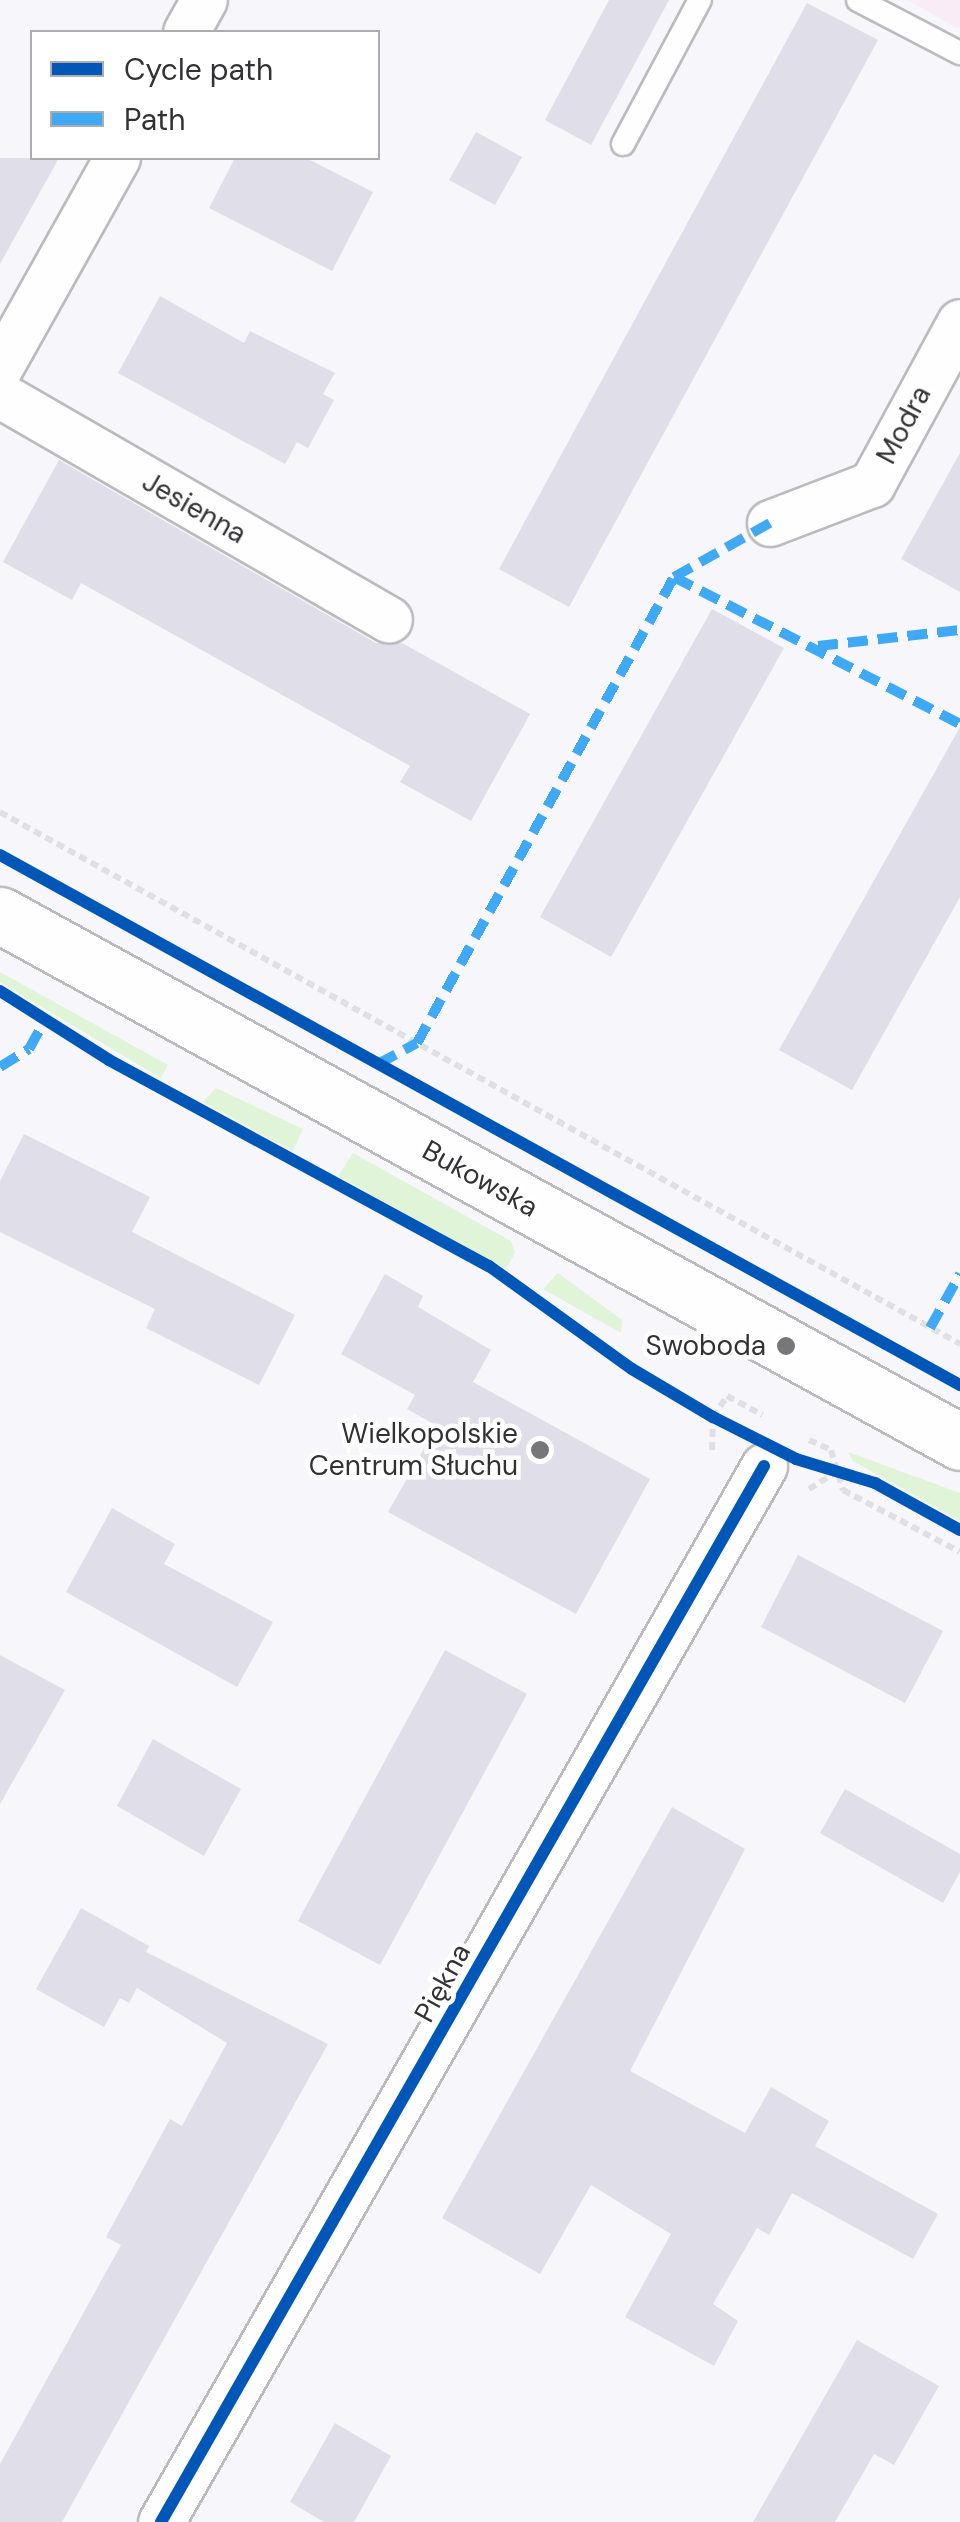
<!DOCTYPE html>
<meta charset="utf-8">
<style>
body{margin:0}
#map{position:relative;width:960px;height:2522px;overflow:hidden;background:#f6f6fb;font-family:"DM Sans",sans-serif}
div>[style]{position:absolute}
.education>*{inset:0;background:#f9ecf6}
.green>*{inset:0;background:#e0f4d7}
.building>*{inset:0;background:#e0dee8}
.path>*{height:6px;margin-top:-3px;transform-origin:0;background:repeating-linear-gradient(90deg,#e0e0e2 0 8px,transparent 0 13px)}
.roads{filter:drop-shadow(2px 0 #bbbbbe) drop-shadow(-2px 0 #bbbbbe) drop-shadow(0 2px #bbbbbe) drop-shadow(0 -2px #bbbbbe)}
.lane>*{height:22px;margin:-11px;padding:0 11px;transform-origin:11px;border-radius:11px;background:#fefefe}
.street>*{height:45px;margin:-22.5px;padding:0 22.5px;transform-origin:22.5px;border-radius:22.5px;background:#fefefe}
.secondary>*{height:55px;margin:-27.5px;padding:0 27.5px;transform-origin:27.5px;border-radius:27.5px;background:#fefefe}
.quiet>*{height:10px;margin-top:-5px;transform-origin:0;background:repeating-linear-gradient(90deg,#3fa9f5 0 20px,transparent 0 30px)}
.cycleway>*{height:12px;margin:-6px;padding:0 6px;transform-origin:6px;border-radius:6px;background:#0057b8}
.dots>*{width:28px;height:28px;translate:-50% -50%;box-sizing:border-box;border:5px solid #fff;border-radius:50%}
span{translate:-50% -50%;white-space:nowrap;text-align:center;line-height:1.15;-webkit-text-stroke:9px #fff;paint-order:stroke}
.street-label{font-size:28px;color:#323235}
.poi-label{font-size:28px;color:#323235}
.right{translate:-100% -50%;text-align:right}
.legend{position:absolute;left:30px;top:30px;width:350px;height:130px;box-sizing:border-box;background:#fff;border:2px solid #adadae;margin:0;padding:12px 18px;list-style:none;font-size:30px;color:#323235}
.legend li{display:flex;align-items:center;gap:20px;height:50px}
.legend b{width:50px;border:2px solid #adadae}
</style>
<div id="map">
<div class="education">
<i style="clip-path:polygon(908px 0,960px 0,960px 27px,956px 28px)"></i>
</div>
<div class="green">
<i style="clip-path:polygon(0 972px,168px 1065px,161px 1078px,0 982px)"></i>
<i style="clip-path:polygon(216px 1088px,303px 1129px,293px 1151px,203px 1102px)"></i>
<i style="clip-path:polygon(353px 1153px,511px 1241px,515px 1253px,506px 1269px,338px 1176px)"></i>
<i style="clip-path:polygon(558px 1273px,622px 1320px,621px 1333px,543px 1289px)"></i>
<i style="clip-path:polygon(848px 1452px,960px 1493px,960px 1521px,853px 1461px)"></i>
</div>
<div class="building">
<i style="clip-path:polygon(609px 0,669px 0,591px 145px,545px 120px)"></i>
<i style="clip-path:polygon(807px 3px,878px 40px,569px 607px,499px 569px)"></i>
<i style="clip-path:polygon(476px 132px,522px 157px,495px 205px,449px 180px)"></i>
<i style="clip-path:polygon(0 158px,59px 158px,0 264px)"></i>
<i style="clip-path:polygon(235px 158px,306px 158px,373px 192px,332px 271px,209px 208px)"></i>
<i style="clip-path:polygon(160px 296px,244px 343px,250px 331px,335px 373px,323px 394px,334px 400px,308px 448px,297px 442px,285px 464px,118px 373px)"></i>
<i style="clip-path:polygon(960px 453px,960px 592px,901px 559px)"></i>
<i style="clip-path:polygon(59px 460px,376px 643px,402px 643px,530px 714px,471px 821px,400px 782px,410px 766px,81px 583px,72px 600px,3px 562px)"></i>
<i style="clip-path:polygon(712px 609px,784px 648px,611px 957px,540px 917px)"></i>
<i style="clip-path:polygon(960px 727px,960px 897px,852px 1090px,779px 1050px)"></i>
<i style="clip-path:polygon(24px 1134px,150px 1197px,132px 1232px,295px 1315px,259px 1385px,146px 1328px,155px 1309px,0 1232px,0 1181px)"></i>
<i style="clip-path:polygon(385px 1274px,423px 1296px,418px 1307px,491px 1350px,473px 1382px,650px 1479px,576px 1614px,388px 1512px,437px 1426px,407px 1409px,415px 1395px,341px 1354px)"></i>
<i style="clip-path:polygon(112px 1508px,175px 1544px,164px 1564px,273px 1622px,237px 1687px,66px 1592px)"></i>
<i style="clip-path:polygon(798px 1555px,943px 1631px,905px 1703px,761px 1627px)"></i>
<i style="clip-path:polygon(445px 1650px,527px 1694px,380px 1965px,298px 1921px)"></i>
<i style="clip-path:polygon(0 1655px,65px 1690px,0 1804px)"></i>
<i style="clip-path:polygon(153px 1739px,241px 1789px,204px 1856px,117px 1806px)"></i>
<i style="clip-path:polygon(845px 1789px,960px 1854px,960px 1872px,943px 1903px,820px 1833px)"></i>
<i style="clip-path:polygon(672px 1807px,745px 1849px,630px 2071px,745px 2133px,771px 2087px,829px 2121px,815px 2146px,938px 2214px,913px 2259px,792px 2193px,769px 2235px,757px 2228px,713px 2304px,738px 2321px,714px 2366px,625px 2317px,671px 2234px,591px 2185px,540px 2274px,442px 2218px)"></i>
<i style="clip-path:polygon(81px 1908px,149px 1946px,146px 1952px,328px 2044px,62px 2522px,0 2522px,0 2464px,121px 2245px,106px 2237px,170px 2119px,182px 2126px,227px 2043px,137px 1988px,129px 2003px,120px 1998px,104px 2027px,36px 1989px)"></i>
<i style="clip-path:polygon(857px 2340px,939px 2386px,894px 2465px,874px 2454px,835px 2522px,753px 2522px)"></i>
<i style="clip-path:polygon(335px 2423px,391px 2456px,354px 2522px,324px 2522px,290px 2502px)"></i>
</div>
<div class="path">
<i style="left:0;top:812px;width:1098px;rotate:28.99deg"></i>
<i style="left:809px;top:1440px;width:24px;rotate:24deg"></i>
<i style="left:831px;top:1450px;width:42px;rotate:73.3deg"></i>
<i style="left:843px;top:1490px;width:132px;rotate:27.9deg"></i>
<i style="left:712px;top:1450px;width:33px;rotate:-88deg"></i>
<i style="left:713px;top:1417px;width:25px;rotate:-56deg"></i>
<i style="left:727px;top:1396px;width:40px;rotate:28deg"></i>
<i style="left:809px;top:1489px;width:34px;rotate:-32deg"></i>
</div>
<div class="roads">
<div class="lane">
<i style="left:858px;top:0;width:115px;rotate:27.5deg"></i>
<i style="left:623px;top:144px;width:163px;rotate:-61.9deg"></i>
</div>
<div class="street">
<i style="left:186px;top:32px;width:37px;rotate:-61deg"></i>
<i style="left:0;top:367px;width:240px;rotate:-60.8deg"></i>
<i style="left:0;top:395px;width:449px;rotate:30deg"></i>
<i style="left:770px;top:523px;width:109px;rotate:-20.9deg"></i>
<i style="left:872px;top:484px;width:184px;rotate:-61.5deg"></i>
<i style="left:161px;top:2522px;width:1216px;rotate:-60.27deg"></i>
</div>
<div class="secondary">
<i style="left:0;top:915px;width:1095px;rotate:28.76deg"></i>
</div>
</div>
<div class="quiet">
<i style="left:674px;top:577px;width:322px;rotate:27.2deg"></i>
<i style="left:818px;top:646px;width:143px;rotate:-6.4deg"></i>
<i style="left:378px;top:1064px;width:44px;rotate:-28.3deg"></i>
<i style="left:417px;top:1043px;width:532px;rotate:-61.12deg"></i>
<i style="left:674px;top:577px;width:110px;rotate:-29.4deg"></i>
<i style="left:0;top:1067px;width:34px;rotate:-32deg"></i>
<i style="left:29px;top:1049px;width:35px;rotate:-61deg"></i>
<i style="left:930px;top:1328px;width:62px;rotate:-60.9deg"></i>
</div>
<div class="cycleway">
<i style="left:0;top:855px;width:1097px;rotate:28.9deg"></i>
<i style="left:0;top:991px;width:129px;rotate:32.3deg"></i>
<i style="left:109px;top:1060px;width:432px;rotate:28.5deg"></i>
<i style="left:489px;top:1266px;width:176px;rotate:35.8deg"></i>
<i style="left:632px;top:1369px;width:94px;rotate:30.7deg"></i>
<i style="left:713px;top:1417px;width:93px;rotate:26.8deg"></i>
<i style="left:796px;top:1459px;width:83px;rotate:16.9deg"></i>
<i style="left:875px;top:1483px;width:97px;rotate:28.9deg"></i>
<i style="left:161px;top:2522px;width:1216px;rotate:-60.27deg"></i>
</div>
<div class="dots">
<i style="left:786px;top:1346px;background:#77777a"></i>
<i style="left:540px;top:1450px;background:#77777a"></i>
</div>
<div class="street-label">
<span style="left:904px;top:425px;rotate:-62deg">Modra</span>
<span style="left:194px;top:508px;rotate:30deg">Jesienna</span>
<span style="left:480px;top:1179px;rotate:29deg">Bukowska</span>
<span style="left:443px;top:1983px;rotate:-61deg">Piękna</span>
</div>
<div class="poi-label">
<span class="right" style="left:766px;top:1346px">Swoboda</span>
<span class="right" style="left:518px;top:1450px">Wielkopolskie<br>Centrum Słuchu</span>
</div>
<ul class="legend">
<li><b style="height:12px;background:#0057b8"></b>Cycle path</li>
<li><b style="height:12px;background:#3fa9f5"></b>Path</li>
</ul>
</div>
